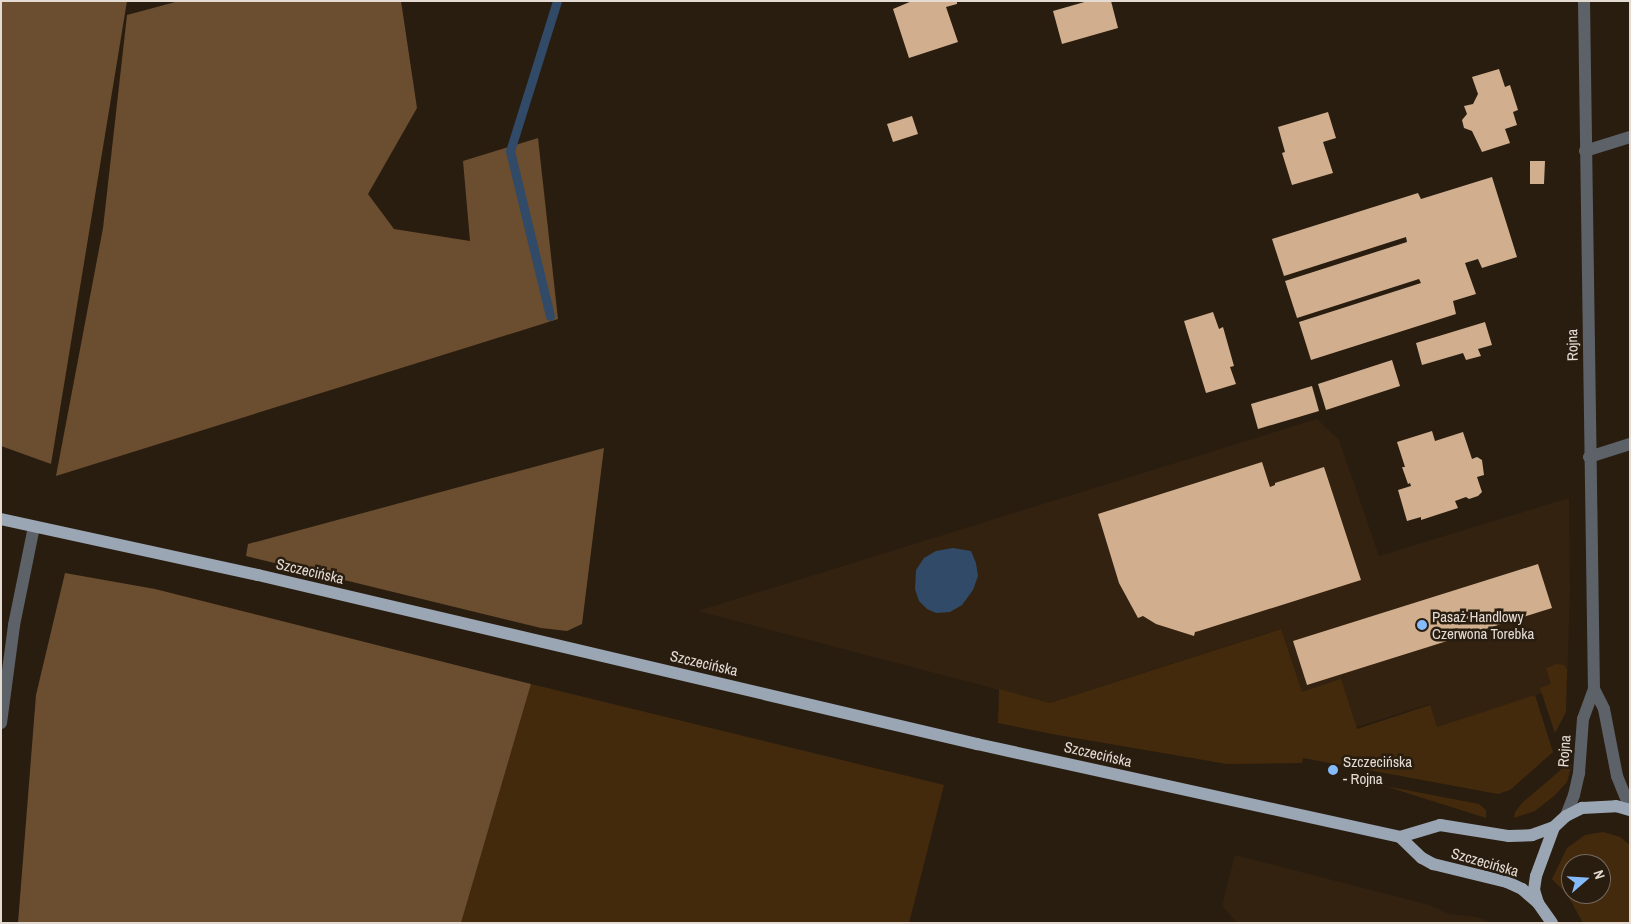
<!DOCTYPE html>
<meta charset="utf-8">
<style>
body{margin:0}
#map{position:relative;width:1631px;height:924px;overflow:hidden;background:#291d10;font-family:"Archivo Narrow",sans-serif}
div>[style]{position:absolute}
.built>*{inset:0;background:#332210}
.green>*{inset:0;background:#442a0c}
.forest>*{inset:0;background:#6b4d2f}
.water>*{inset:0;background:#304a68}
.stream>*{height:9px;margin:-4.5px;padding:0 4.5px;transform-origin:4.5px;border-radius:4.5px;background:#304a68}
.building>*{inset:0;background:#d1af8e}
.minor>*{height:12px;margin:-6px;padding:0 6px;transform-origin:6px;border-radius:6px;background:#5d6269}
.major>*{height:12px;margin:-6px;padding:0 6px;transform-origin:6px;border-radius:6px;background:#9aa6b4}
.dots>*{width:14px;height:14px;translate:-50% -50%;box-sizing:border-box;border:2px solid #291d10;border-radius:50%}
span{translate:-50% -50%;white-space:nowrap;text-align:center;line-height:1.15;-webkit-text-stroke:5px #291d10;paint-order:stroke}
.street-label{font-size:15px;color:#e4dbd3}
.poi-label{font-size:15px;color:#e4dbd3}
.left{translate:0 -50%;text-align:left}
.frame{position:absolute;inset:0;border:2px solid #e4dbd3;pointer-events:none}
.north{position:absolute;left:1561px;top:854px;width:50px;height:50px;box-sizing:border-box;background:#291d10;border:1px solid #74695e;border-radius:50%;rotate:71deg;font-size:14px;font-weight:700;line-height:20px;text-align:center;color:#e4dbd3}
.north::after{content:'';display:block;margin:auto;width:18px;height:22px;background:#85bbfb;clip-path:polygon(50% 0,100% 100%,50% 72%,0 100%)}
</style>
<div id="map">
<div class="built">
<i style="clip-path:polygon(1317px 419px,1339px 440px,1379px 556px,1569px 498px,1570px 591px,1567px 685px,1437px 727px,1429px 704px,1357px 727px,1302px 692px,1280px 629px,1050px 703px,698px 611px)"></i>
<i style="clip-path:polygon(1235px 855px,1429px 905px,1449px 914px,1477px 917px,1493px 923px,1237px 923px,1222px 906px)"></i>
</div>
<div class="green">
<i style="clip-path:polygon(1281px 629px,1302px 692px,1341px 679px,1357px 729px,1430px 705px,1437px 727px,1535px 695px,1553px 752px,1510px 790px,1498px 794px,1303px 758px,1302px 763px,1227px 764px,1052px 734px,998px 723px,999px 689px,1050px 703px)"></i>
<i style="clip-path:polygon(1557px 664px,1564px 665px,1567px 670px,1566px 712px,1555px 733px,1540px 688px,1551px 684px,1546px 668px)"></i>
<i style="clip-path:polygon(531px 684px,944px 785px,909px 923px,461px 923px)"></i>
<i style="clip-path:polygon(1572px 764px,1567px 782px,1554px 796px,1535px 811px,1514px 818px,1515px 812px,1522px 803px,1563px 768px)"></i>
<i style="clip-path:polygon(1385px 786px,1479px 804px,1486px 810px,1486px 818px)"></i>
<i style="clip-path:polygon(evenodd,1603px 832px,1620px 837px,1630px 845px,1630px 923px,1583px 923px,1567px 894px,1552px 879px,1567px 848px,1585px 835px,1603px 832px,1571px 864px,1601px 864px,1601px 894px,1571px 894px,1571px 864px)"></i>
</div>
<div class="forest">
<i style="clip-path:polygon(1px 1px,127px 1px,51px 464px,1px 446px)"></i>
<i style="clip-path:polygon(179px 1px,401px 1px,417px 108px,368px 194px,394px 229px,470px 241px,463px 161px,538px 138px,558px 319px,56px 476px,103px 228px,127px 15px)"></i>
<i style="clip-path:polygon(604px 448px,582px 624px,567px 631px,541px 628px,246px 556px,248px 544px)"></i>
<i style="clip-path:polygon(65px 573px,155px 589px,531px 684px,461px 923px,18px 923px,36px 695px)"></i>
</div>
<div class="water">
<i style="clip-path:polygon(953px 548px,971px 551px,976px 563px,978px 576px,973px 590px,962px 605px,950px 612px,936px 613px,927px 609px,919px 601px,915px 589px,916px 570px,924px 558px,936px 551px)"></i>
</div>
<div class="stream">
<i style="left:550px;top:316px;width:170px;rotate:-103.6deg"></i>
<i style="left:510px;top:151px;width:157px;rotate:-72.6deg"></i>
</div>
<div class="building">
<i style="clip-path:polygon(912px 1px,957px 1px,957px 4px,946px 7px,958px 42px,909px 58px,893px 9px)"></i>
<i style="clip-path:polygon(1088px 1px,1111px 1px,1118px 28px,1062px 44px,1053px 11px)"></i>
<i style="clip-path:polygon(1499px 69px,1505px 87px,1510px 85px,1518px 110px,1513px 112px,1517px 125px,1505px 129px,1510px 143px,1482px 152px,1472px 131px,1464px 128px,1462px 120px,1467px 114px,1464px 106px,1473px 104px,1478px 94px,1472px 77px)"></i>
<i style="clip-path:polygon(1328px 112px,1336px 138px,1323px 142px,1333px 173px,1292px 185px,1282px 153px,1285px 152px,1278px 127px)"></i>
<i style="clip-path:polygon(912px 116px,918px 134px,893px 142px,887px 124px)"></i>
<i style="clip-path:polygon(1530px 161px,1545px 161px,1544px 184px,1530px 184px)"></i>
<i style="clip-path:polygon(1492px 177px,1517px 257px,1482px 268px,1478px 259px,1465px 263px,1476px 294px,1453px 301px,1456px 314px,1311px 360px,1299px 322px,1421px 283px,1419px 279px,1297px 318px,1285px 281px,1407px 242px,1406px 237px,1284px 276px,1272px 239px,1418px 193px,1421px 199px)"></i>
<i style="clip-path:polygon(1213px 312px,1219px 329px,1223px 327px,1234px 366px,1230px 367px,1236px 384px,1206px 393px,1184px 321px)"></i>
<i style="clip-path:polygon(1485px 322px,1492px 345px,1478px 349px,1481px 356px,1466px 360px,1463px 353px,1422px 365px,1416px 343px)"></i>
<i style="clip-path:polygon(1392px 360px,1400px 386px,1326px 410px,1318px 384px)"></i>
<i style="clip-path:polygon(1312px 386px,1319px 411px,1258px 429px,1251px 404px)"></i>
<i style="clip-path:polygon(1432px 431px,1435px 441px,1463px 432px,1472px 459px,1477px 457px,1482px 460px,1484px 475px,1477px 477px,1482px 492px,1478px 496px,1469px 499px,1466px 497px,1455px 501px,1458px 508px,1421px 520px,1421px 517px,1407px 521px,1398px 490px,1411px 486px,1410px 483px,1408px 484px,1402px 467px,1405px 467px,1397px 442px)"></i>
<i style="clip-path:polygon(1262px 462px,1270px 487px,1275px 485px,1275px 483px,1324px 467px,1361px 580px,1199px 631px,1195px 632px,1194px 636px,1156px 624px,1143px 616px,1138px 618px,1119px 583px,1098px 514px)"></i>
<i style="clip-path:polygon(1538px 564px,1552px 608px,1307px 685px,1293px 641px)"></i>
</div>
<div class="minor">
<i style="left:1584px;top:1px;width:688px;rotate:89.17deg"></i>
<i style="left:1594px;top:689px;width:22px;rotate:63deg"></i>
<i style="left:1604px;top:709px;width:68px;rotate:79deg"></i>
<i style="left:1617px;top:776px;width:35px;rotate:68deg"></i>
<i style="left:1585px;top:151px;width:47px;rotate:-17.3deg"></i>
<i style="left:1589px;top:457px;width:43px;rotate:-17.6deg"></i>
<i style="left:1px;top:723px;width:99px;rotate:-82.4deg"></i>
<i style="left:14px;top:625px;width:100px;rotate:-78.5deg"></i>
<i style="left:1566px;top:816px;width:22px;rotate:-69deg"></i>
<i style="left:1574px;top:795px;width:23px;rotate:-77deg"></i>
<i style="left:1579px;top:773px;width:54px;rotate:-85.8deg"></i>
<i style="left:1583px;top:719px;width:32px;rotate:-70deg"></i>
</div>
<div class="major">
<i style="left:1px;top:519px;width:263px;rotate:12.3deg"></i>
<i style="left:258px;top:575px;width:739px;rotate:13.23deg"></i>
<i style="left:977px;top:744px;width:433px;rotate:12.4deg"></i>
<i style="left:1400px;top:837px;width:30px;rotate:44deg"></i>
<i style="left:1422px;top:858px;width:13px;rotate:29deg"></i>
<i style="left:1433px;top:864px;width:76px;rotate:13.7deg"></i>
<i style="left:1507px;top:882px;width:17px;rotate:25deg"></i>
<i style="left:1522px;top:889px;width:21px;rotate:41deg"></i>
<i style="left:1400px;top:837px;width:42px;rotate:-16.7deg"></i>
<i style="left:1440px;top:825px;width:70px;rotate:9.1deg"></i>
<i style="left:1509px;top:836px;width:23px;rotate:-2deg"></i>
<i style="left:1532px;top:835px;width:23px;rotate:-20deg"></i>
<i style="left:1552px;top:923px;width:24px;rotate:-125deg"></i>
<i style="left:1538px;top:903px;width:14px;rotate:-107deg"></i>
<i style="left:1534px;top:890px;width:14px;rotate:-82deg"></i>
<i style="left:1536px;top:876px;width:52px;rotate:-69.8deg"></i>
<i style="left:1554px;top:827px;width:16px;rotate:-43deg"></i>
<i style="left:1566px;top:816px;width:18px;rotate:-27deg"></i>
<i style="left:1582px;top:808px;width:34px;rotate:-3deg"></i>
<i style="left:1616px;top:806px;width:15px;rotate:16deg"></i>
</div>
<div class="dots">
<i style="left:1422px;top:625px;background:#85bbfb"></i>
<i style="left:1333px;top:770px;background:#85bbfb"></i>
</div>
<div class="street-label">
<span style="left:1572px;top:345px;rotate:-91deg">Rojna</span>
<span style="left:310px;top:571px;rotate:13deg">Szczecińska</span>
<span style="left:704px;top:663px;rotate:13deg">Szczecińska</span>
<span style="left:1564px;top:751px;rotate:-86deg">Rojna</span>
<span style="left:1098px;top:754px;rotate:13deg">Szczecińska</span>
<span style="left:1485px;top:862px;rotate:16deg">Szczecińska</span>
</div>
<div class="poi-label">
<span class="left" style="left:1432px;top:625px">Pasaż Handlowy<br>Czerwona Torebka</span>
<span class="left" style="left:1343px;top:770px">Szczecińska<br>- Rojna</span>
</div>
<div class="frame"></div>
<div class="north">N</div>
</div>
